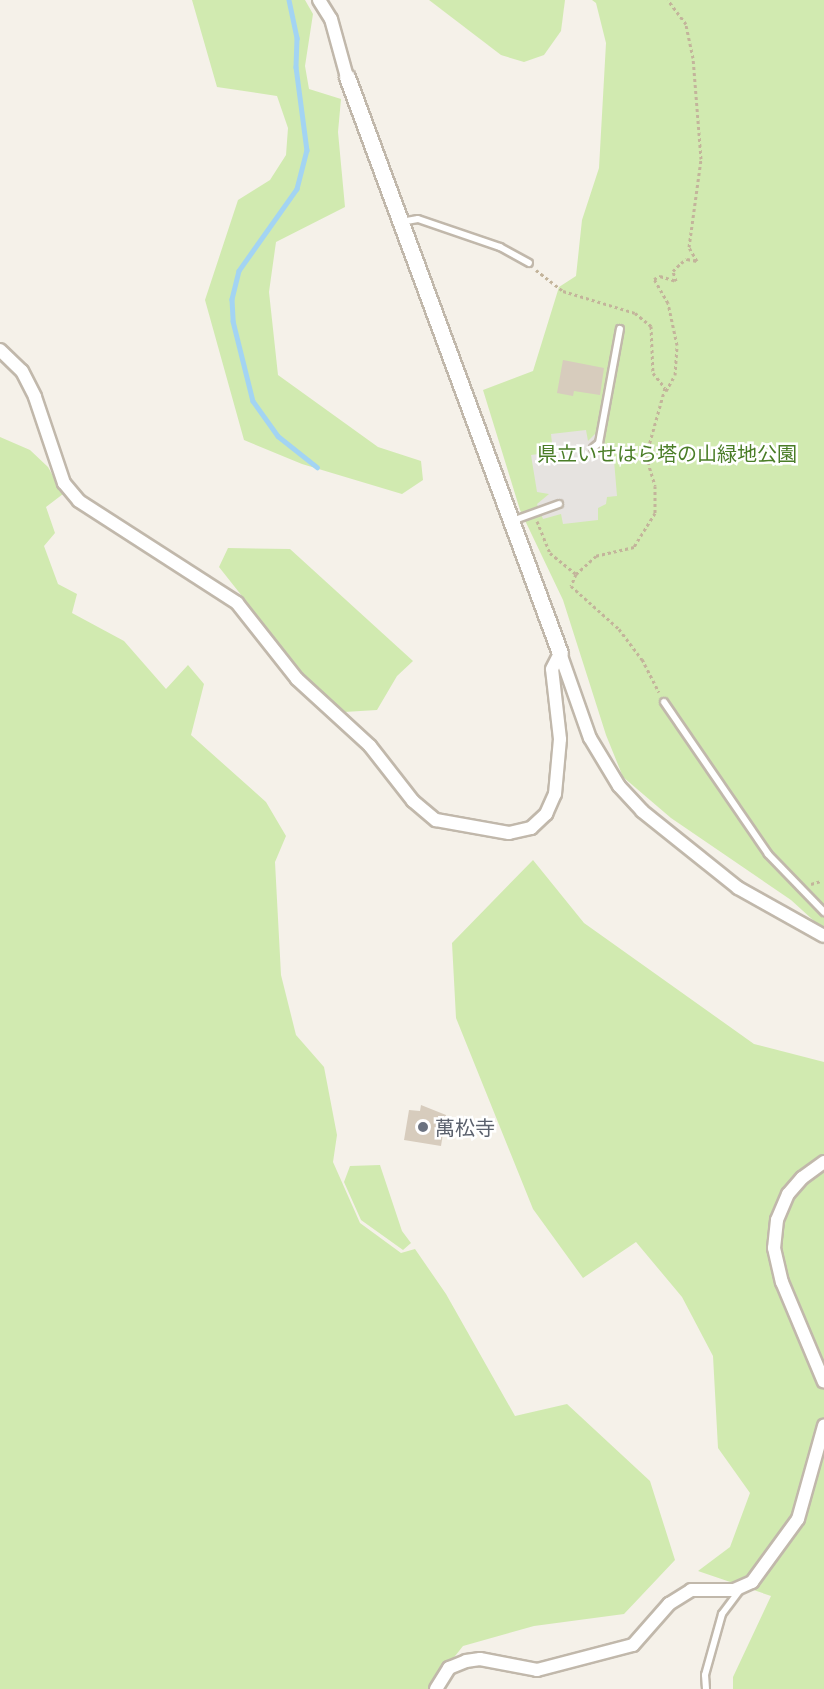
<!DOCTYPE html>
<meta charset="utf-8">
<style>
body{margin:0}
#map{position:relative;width:824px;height:1689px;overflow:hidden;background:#f5f1e9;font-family:"Asap Condensed","Noto Sans JP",sans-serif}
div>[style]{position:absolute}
.green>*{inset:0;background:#d1eab0}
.parking>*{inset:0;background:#e6e3e0}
.stream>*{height:4.5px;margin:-2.25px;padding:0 2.25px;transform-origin:2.25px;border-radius:2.25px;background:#a3d4f3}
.building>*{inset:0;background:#d7ccbd}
.path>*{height:3px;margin-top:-1.5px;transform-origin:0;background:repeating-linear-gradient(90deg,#c3b49b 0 3px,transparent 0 6px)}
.roads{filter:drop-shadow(2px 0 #c1b8ab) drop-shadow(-2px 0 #c1b8ab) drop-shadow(0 2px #c1b8ab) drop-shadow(0 -2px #c1b8ab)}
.service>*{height:6px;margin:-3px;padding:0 3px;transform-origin:3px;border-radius:3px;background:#fff}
.minor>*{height:12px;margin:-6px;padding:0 6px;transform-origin:6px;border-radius:6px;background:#fff}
.tertiary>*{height:15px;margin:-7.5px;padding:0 7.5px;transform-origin:7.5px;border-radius:7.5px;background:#fff}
.dots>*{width:16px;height:16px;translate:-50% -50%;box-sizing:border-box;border:3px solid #fff;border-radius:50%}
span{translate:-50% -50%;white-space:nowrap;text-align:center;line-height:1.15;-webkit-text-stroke:5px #fff;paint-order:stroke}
.park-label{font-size:20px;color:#4a7d27}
.worship-label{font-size:20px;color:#5b616d}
.left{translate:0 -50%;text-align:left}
</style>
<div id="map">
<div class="green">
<i style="clip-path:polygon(192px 0,305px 0,313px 14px,305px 66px,309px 89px,341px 99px,338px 132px,345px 207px,276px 242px,269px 292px,278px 375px,378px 447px,421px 461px,423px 480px,402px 494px,302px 464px,244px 440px,205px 300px,238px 200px,270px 180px,286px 155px,288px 128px,277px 96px,217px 87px)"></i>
<i style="clip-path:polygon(429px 0,565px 0,561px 31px,544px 55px,524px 62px,501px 55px)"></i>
<i style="clip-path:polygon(592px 0,824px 0,824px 930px,791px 900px,671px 818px,623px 777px,606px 735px,563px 600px,520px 510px,483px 390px,533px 371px,559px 287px,576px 276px,582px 220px,599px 168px,606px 43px,596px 3px)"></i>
<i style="clip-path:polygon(0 437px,30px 450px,48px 467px,63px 494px,46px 507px,55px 533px,44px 546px,58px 584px,77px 594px,72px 613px,124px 641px,166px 689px,188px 665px,204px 684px,191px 735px,266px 802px,286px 836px,275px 862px,281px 975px,296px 1035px,324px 1067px,337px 1135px,333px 1162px,360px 1223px,401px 1253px,415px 1249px,446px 1294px,515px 1416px,567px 1404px,650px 1481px,675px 1560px,624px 1614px,534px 1626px,463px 1646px,429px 1689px,0 1689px)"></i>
<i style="clip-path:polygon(228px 548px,290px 549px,413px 661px,397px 676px,377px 710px,344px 712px,309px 681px,219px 567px)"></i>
<i style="clip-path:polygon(533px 860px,584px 923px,754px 1044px,824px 1062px,824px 1689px,733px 1689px,733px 1677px,771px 1596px,698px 1571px,730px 1547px,750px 1493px,718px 1448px,713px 1356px,682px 1297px,636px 1242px,583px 1278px,533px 1209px,456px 1018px,452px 943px)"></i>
<i style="clip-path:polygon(380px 1165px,402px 1231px,411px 1243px,403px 1250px,361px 1220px,344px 1182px,350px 1166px)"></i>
</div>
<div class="parking">
<i style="clip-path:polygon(586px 430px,588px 441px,596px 433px,604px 434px,603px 449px,613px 448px,617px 496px,607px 497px,606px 504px,598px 508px,598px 520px,563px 524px,561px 514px,543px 519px,537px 504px,549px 494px,537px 492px,531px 455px,546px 453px,552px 444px,551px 434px)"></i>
</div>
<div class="stream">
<i style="left:289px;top:0;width:39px;rotate:78deg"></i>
<i style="left:297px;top:38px;width:29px;rotate:92deg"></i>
<i style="left:296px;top:67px;width:84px;rotate:82.5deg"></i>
<i style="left:307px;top:150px;width:40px;rotate:104.4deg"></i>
<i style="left:297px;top:189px;width:100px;rotate:125.3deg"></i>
<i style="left:239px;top:271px;width:29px;rotate:104deg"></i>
<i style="left:232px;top:299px;width:22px;rotate:87deg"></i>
<i style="left:233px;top:321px;width:82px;rotate:76deg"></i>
<i style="left:253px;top:401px;width:43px;rotate:54.5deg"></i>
<i style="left:278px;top:436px;width:50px;rotate:38.5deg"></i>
</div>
<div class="building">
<i style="clip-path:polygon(563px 360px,604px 368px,600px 395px,574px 391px,573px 396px,557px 393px)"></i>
<i style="clip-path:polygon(421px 1105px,446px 1115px,441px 1146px,404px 1140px,409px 1110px,420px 1111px)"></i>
</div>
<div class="path">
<i style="left:536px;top:270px;width:34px;rotate:38deg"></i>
<i style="left:563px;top:291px;width:75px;rotate:17deg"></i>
<i style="left:635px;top:313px;width:21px;rotate:39deg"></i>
<i style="left:651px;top:326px;width:47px;rotate:87.6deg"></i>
<i style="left:653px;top:373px;width:19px;rotate:51deg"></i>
<i style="left:665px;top:388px;width:71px;rotate:105.6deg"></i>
<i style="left:646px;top:456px;width:31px;rotate:73deg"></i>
<i style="left:655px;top:486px;width:27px;rotate:90deg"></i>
<i style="left:655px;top:513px;width:40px;rotate:122deg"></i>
<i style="left:634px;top:547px;width:39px;rotate:167deg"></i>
<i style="left:596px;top:556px;width:27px;rotate:138deg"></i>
<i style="left:576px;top:574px;width:13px;rotate:113deg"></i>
<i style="left:571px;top:586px;width:64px;rotate:41.9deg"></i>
<i style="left:619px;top:629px;width:38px;rotate:53deg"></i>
<i style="left:642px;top:659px;width:37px;rotate:63deg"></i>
<i style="left:666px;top:391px;width:18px;rotate:-61deg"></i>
<i style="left:675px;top:375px;width:30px;rotate:-86deg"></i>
<i style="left:677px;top:345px;width:43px;rotate:-102.1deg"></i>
<i style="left:668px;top:303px;width:28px;rotate:-120deg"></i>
<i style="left:654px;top:279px;width:7px;rotate:-27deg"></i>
<i style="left:660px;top:276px;width:17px;rotate:17deg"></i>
<i style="left:676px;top:281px;width:10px;rotate:-107deg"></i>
<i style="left:673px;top:271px;width:11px;rotate:-45deg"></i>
<i style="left:681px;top:263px;width:7px;rotate:-34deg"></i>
<i style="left:687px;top:259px;width:10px;rotate:11deg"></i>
<i style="left:697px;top:261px;width:16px;rotate:-120deg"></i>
<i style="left:689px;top:247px;width:89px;rotate:-82.2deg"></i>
<i style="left:701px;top:159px;width:101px;rotate:-94.5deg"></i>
<i style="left:693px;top:58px;width:35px;rotate:-102deg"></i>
<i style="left:686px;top:24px;width:30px;rotate:-127deg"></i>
<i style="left:537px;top:521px;width:35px;rotate:68deg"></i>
<i style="left:550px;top:553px;width:33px;rotate:39deg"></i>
<i style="left:811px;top:884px;width:10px;rotate:-17deg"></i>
</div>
<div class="roads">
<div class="service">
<i style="left:401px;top:222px;width:17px;rotate:-10deg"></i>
<i style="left:418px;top:219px;width:87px;rotate:18.9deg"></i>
<i style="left:500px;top:247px;width:33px;rotate:29deg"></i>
<i style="left:593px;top:448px;width:8px;rotate:-40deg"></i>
<i style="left:599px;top:443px;width:116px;rotate:-79.6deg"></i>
<i style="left:512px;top:521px;width:50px;rotate:-19.9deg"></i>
<i style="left:664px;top:702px;width:184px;rotate:55.6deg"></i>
<i style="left:768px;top:854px;width:81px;rotate:46deg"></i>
<i style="left:706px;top:1689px;width:14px;rotate:-94deg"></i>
<i style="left:705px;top:1675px;width:63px;rotate:-74.4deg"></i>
<i style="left:722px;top:1614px;width:30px;rotate:-53deg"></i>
</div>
<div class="minor">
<i style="left:319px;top:0;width:22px;rotate:58deg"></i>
<i style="left:331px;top:19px;width:60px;rotate:74.6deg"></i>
<i style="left:0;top:350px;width:30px;rotate:44deg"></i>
<i style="left:22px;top:371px;width:29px;rotate:63deg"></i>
<i style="left:35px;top:397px;width:91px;rotate:71.4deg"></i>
<i style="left:64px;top:483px;width:23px;rotate:50deg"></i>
<i style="left:79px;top:501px;width:188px;rotate:32.8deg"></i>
<i style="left:237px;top:603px;width:97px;rotate:51.7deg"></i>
<i style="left:297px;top:679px;width:99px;rotate:42.5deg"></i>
<i style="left:370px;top:746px;width:70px;rotate:52deg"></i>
<i style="left:413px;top:801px;width:30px;rotate:40deg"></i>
<i style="left:436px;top:820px;width:74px;rotate:10.1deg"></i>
<i style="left:509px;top:833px;width:23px;rotate:-13deg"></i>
<i style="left:531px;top:828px;width:21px;rotate:-43deg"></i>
<i style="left:546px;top:814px;width:22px;rotate:-66deg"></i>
<i style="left:555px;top:794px;width:55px;rotate:-84.8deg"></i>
<i style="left:560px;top:739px;width:70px;rotate:-96.5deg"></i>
<i style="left:552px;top:669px;width:18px;rotate:-63deg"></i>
<i style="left:560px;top:653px;width:90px;rotate:70.6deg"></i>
<i style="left:590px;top:738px;width:56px;rotate:58.9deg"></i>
<i style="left:619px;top:786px;width:34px;rotate:47deg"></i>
<i style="left:642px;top:811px;width:123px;rotate:38.7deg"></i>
<i style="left:738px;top:888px;width:98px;rotate:29.2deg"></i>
<i style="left:824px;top:1162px;width:27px;rotate:144deg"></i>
<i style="left:802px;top:1178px;width:21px;rotate:131deg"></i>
<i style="left:788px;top:1194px;width:28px;rotate:113deg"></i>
<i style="left:777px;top:1220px;width:28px;rotate:96deg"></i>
<i style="left:774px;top:1248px;width:35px;rotate:77deg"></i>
<i style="left:782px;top:1282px;width:108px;rotate:67.2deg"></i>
<i style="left:436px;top:1689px;width:25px;rotate:-58deg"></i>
<i style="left:449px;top:1668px;width:18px;rotate:-22deg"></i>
<i style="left:466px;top:1661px;width:14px;rotate:-8deg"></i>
<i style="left:480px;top:1659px;width:58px;rotate:10.9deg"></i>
<i style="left:537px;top:1670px;width:99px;rotate:-14.6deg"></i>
<i style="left:633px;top:1645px;width:55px;rotate:-48.7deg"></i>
<i style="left:669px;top:1604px;width:26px;rotate:-32deg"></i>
<i style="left:691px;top:1590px;width:43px"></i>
<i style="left:734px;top:1590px;width:20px;rotate:-24deg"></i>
<i style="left:752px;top:1582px;width:78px;rotate:-53.9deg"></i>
<i style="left:798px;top:1519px;width:97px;rotate:-74.4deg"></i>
</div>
<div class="tertiary">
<i style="left:347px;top:77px;width:614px;rotate:69.71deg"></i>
</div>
</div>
<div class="dots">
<i style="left:423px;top:1127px;background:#6b7280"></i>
</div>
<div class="park-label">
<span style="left:667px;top:453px">県立いせはら塔の山緑地公園</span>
</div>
<div class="worship-label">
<span class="left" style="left:435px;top:1127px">萬松寺</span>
</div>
</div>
